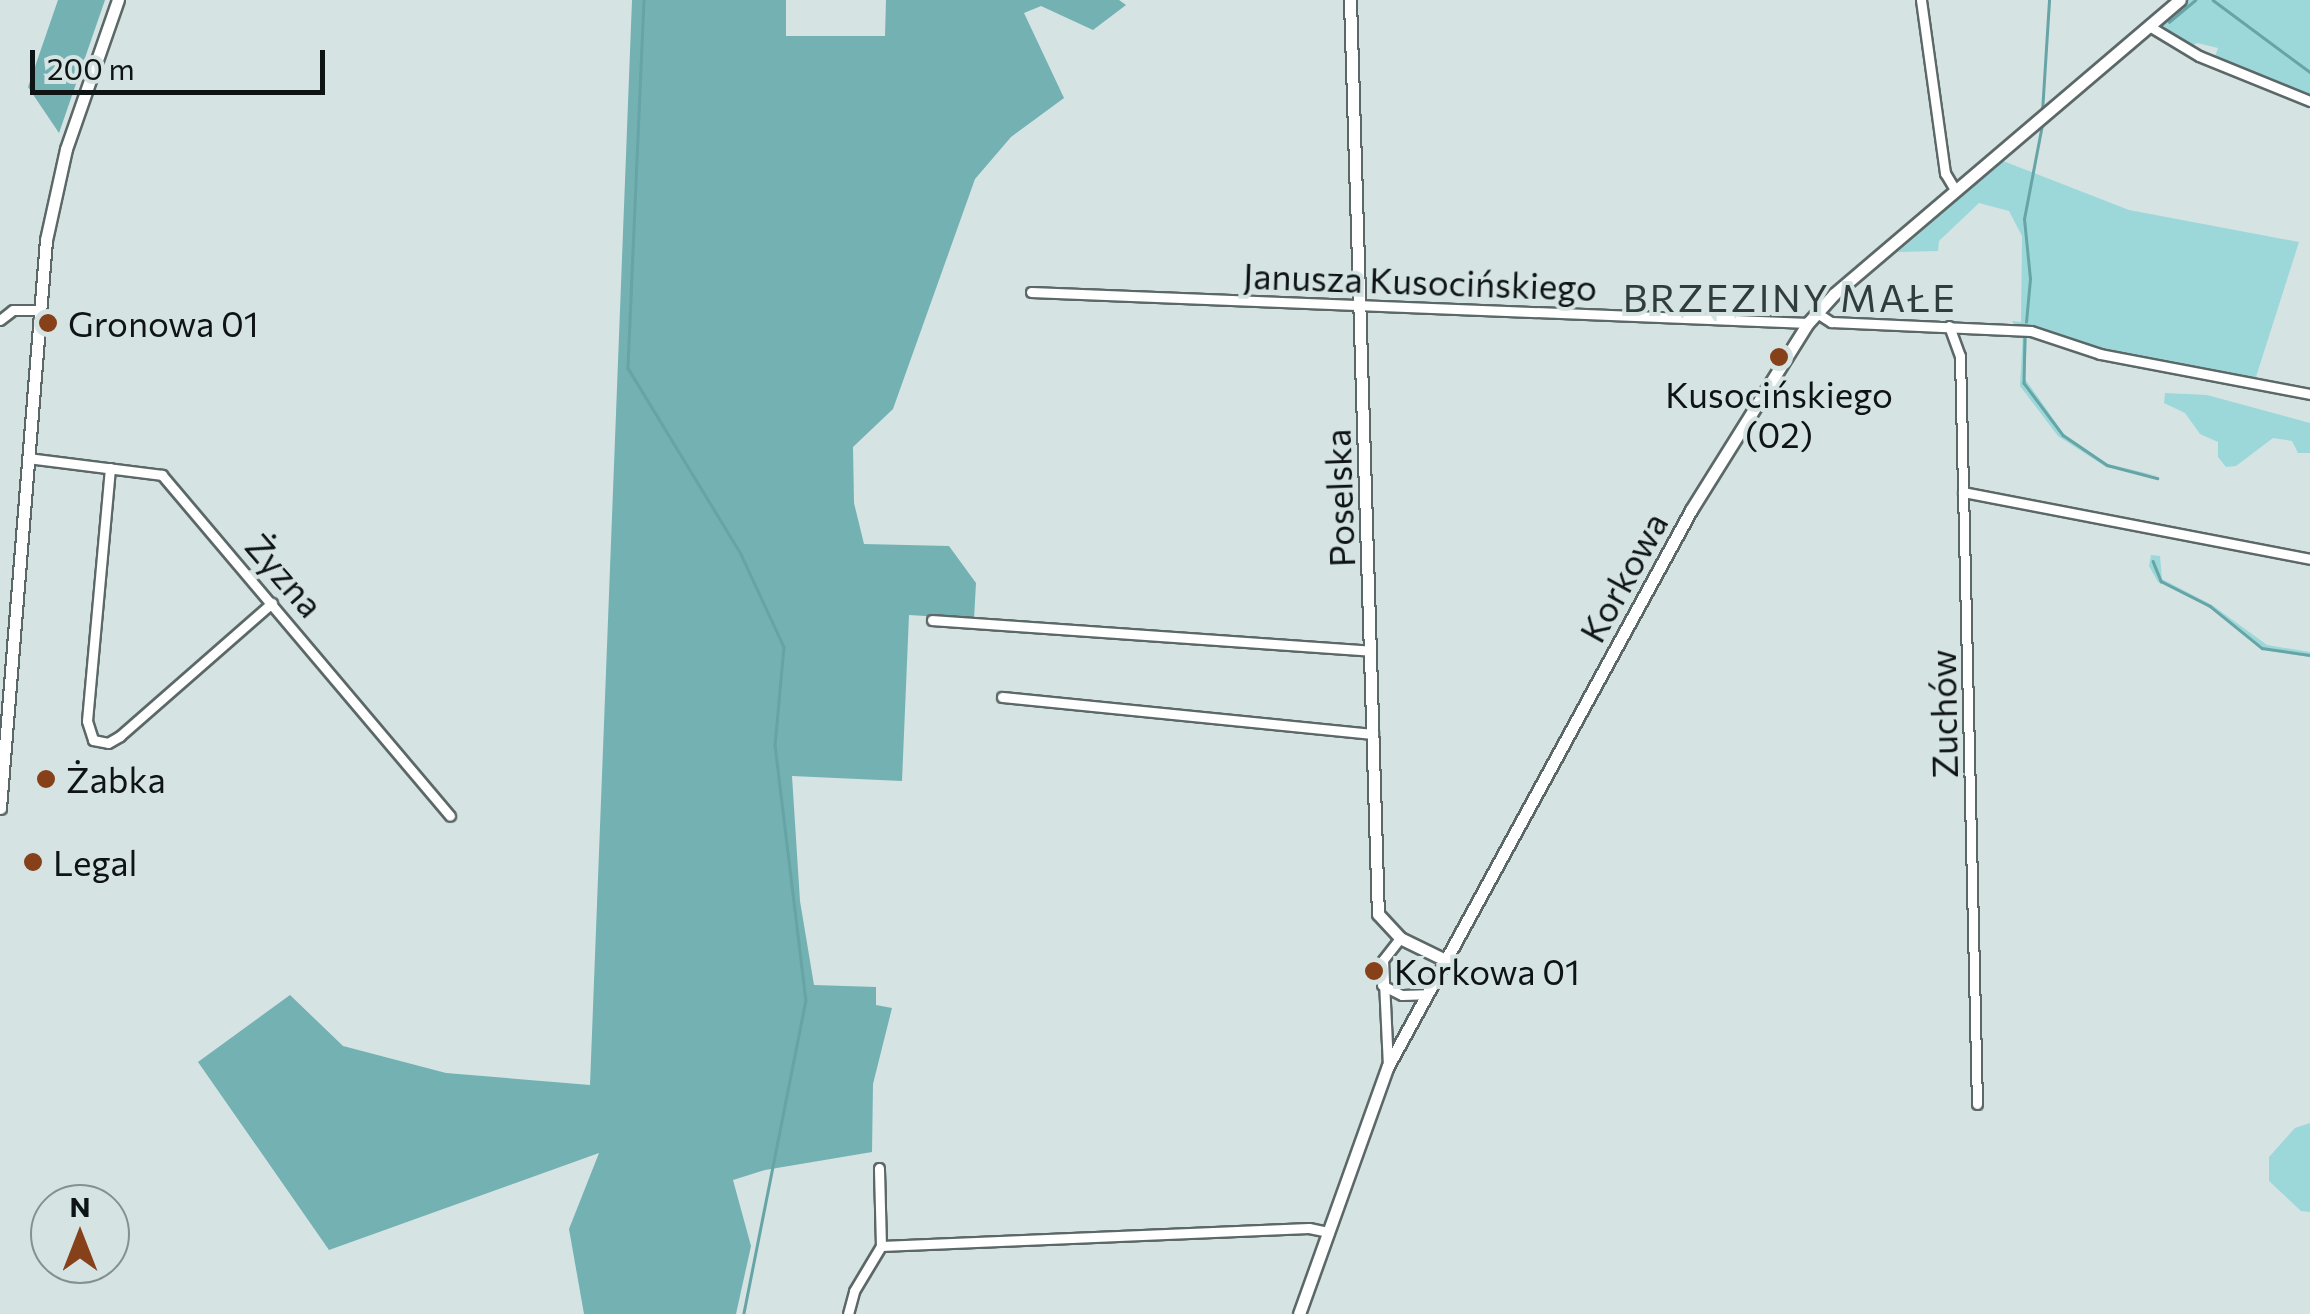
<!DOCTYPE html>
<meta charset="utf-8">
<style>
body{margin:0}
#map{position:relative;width:2310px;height:1314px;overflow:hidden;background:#d5e3e3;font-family:Commissioner,sans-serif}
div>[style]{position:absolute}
.green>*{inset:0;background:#9cd8da}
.forest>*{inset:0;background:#73b1b3}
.stream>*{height:2.5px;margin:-1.25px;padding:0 1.25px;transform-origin:1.25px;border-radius:1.25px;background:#66a4a6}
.roads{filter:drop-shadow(2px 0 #5c6868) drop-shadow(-2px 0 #5c6868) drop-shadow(0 2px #5c6868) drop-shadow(0 -2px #5c6868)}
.minor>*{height:9px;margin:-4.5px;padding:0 4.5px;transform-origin:4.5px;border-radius:4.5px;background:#fff}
.tertiary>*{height:11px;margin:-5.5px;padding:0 5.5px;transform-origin:5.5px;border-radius:5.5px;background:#fff}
.dots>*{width:28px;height:28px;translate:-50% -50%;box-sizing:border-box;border:5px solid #d5e3e3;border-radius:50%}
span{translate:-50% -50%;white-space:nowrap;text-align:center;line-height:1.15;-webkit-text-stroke:8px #d5e3e3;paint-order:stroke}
.street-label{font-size:35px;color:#0e1313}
.poi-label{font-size:35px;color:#0e1313}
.left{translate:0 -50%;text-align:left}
.neighbourhood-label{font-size:38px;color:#313c3c;letter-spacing:2.5px}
.north{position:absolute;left:30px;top:1184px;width:100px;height:100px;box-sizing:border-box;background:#d5e3e3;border:2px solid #859090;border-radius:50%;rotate:0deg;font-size:28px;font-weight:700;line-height:40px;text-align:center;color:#0e1313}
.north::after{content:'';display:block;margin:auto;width:35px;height:45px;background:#86401a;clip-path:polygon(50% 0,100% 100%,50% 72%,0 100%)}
.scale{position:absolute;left:30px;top:50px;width:295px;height:45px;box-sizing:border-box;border:5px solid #0e1313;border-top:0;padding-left:12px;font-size:30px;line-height:35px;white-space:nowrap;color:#0e1313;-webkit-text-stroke:8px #d5e3e3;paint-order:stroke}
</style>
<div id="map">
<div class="green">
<i style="clip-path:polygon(2188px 0,2310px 0,2310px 98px,2214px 59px,2218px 48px,2197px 43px,2190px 47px,2157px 26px)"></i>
<i style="clip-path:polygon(2003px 161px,2129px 210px,2299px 242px,2255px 380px,2101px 353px,2014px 324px,2012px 321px,2021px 322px,2022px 236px,2009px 211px,1979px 203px,1939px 241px,1938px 251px,1898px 252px)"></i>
<i style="clip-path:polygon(2023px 332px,2050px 341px,2027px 338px,2025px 379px,2064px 434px,2108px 464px,2158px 476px,2106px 467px,2058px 436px,2020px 386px)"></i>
<i style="clip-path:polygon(2165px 393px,2207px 395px,2310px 423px,2310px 453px,2298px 453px,2292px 441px,2273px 438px,2236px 466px,2226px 467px,2218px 457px,2218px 442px,2200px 434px,2185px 413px,2164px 403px)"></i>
<i style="clip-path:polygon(2151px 555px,2160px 556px,2162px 579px,2212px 605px,2267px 645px,2310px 652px,2310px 657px,2262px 650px,2209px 607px,2158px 582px,2149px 566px)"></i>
<i style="clip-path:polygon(2310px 1123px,2310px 1212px,2301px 1211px,2269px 1181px,2269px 1157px,2295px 1128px)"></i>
</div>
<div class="forest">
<i style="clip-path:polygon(58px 0,105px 0,59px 133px,28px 87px)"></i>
<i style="clip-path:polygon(632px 0,786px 0,786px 36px,885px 36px,886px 0,1119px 0,1126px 5px,1093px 30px,1041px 6px,1024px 13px,1064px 98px,1011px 137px,975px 179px,893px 409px,853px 447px,854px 503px,864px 544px,949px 546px,976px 583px,974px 619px,909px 615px,902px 781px,792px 776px,800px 901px,814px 985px,876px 987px,876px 1005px,892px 1008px,873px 1084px,872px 1152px,765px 1170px,733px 1180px,751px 1246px,736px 1314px,584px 1314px,569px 1229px,599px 1153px,329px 1250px,198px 1062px,290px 995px,343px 1046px,446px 1073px,590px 1085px)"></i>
</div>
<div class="stream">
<i style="left:644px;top:0;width:368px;rotate:92.5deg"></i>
<i style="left:628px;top:368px;width:218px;rotate:58.7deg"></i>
<i style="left:741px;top:554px;width:102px;rotate:65.2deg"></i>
<i style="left:784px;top:647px;width:98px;rotate:95.2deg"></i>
<i style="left:775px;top:745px;width:257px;rotate:83.1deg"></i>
<i style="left:806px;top:1000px;width:320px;rotate:101.2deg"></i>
<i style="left:2213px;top:0;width:121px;rotate:36.6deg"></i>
<i style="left:2169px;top:22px;width:34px;rotate:-40deg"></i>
<i style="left:2042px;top:112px;width:112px;rotate:-86.4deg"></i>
<i style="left:2026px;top:322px;width:43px;rotate:-84.7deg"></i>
<i style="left:2030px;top:279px;width:60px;rotate:-95.7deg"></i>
<i style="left:2024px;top:219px;width:96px;rotate:-79.2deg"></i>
<i style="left:2025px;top:336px;width:47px;rotate:91.2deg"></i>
<i style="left:2024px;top:383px;width:65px;rotate:53.1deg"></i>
<i style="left:2063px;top:435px;width:53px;rotate:34.3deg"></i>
<i style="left:2107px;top:465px;width:52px;rotate:14.6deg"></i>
<i style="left:2153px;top:561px;width:22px;rotate:68deg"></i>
<i style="left:2161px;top:581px;width:55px;rotate:27deg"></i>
<i style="left:2210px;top:606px;width:67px;rotate:38.9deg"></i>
<i style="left:2262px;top:648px;width:49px;rotate:8.3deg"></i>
</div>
<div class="roads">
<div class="minor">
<i style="left:1921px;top:0;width:175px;rotate:82.1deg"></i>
<i style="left:1945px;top:173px;width:21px;rotate:59deg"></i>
<i style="left:2149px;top:26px;width:58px;rotate:31deg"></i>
<i style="left:2199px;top:56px;width:120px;rotate:22.1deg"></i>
<i style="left:1031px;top:292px;width:778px;rotate:2.28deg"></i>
<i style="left:1817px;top:313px;width:17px;rotate:33deg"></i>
<i style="left:1831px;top:322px;width:200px;rotate:2.6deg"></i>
<i style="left:2031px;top:331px;width:73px;rotate:18.4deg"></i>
<i style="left:2100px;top:354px;width:214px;rotate:10.8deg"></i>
<i style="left:0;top:320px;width:16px;rotate:-38deg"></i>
<i style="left:13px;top:310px;width:26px"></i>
<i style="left:1949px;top:326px;width:32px;rotate:70deg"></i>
<i style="left:1960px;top:356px;width:748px;rotate:88.7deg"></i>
<i style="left:28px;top:458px;width:135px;rotate:7.2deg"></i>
<i style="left:162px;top:475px;width:446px;rotate:49.8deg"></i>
<i style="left:110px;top:468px;width:254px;rotate:95.2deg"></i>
<i style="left:87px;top:721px;width:20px;rotate:72deg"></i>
<i style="left:93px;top:740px;width:15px;rotate:11deg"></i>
<i style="left:108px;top:743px;width:14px;rotate:-30deg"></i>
<i style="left:120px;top:736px;width:202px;rotate:-41.2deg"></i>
<i style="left:1963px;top:492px;width:353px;rotate:10.9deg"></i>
<i style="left:932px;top:620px;width:439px;rotate:4deg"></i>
<i style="left:1002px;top:697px;width:373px;rotate:5.7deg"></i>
<i style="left:1382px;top:985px;width:22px;rotate:27deg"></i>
<i style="left:1402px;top:995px;width:23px;rotate:-2deg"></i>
<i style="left:1388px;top:1066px;width:106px;rotate:-92.7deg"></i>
<i style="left:1383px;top:960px;width:28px;rotate:-52deg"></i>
<i style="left:881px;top:1246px;width:428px;rotate:-2.4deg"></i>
<i style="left:1309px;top:1228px;width:19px;rotate:12deg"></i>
<i style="left:848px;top:1314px;width:24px;rotate:-75deg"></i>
<i style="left:854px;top:1291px;width:52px;rotate:-59deg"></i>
<i style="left:881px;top:1246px;width:78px;rotate:-91.5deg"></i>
</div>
<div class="tertiary">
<i style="left:1350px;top:0;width:914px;rotate:88.25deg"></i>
<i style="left:1378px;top:914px;width:33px;rotate:47deg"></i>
<i style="left:1400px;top:938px;width:48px;rotate:26deg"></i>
<i style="left:0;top:808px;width:570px;rotate:-85.37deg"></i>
<i style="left:46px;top:240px;width:93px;rotate:-77.6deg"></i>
<i style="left:66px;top:149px;width:158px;rotate:-70.8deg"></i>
<i style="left:1299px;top:1314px;width:263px;rotate:-70.3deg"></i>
<i style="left:1388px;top:1066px;width:633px;rotate:-61.41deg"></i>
<i style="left:1691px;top:510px;width:221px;rotate:-58deg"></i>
<i style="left:1808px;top:323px;width:39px;rotate:-48deg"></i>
<i style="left:1834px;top:294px;width:454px;rotate:-40.4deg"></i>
</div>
</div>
<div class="dots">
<i style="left:48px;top:323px;background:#86401a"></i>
<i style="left:1779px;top:357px;background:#86401a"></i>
<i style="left:46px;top:779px;background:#86401a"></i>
<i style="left:33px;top:862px;background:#86401a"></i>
<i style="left:1374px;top:971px;background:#86401a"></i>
</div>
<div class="street-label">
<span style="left:1420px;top:281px;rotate:2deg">Janusza Kusocińskiego</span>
<span style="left:1339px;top:498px;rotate:-92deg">Poselska</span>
<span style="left:285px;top:575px;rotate:49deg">Żyzna</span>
<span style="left:1623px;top:577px;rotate:-61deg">Korkowa</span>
<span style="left:1943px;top:714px;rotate:-91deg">Zuchów</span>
</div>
<div class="poi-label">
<span class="left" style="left:68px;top:323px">Gronowa 01</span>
<span style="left:1779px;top:414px">Kusocińskiego<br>(02)</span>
<span class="left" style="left:66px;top:779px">Żabka</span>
<span class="left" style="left:53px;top:862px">Legal</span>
<span class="left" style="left:1394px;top:971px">Korkowa 01</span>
</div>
<div class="neighbourhood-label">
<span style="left:1790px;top:297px">BRZEZINY MAŁE</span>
</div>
<div class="north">N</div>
<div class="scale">200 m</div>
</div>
